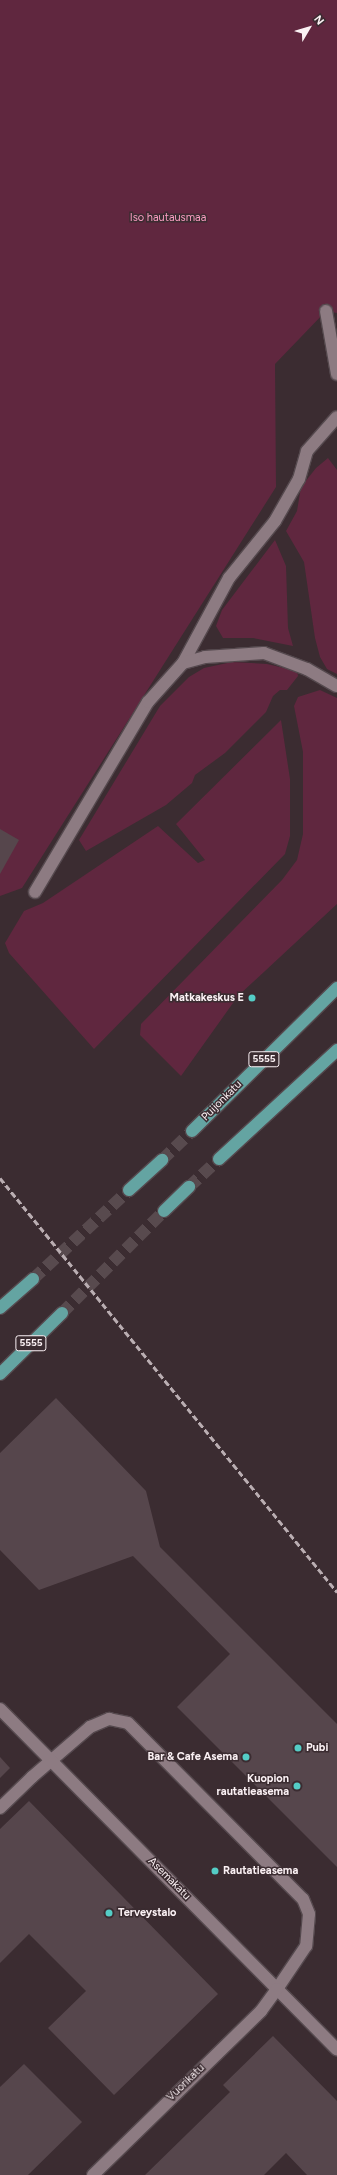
<!DOCTYPE html>
<style>
body{margin:0}
#map{position:relative;width:337px;height:2175px;overflow:hidden;background:#3b2c31;font-family:Figtree,sans-serif}
div>[style]{position:absolute}
.green>*{inset:0;background:#60273f}
.building>*{inset:0;background:#56464c}
.primary-tunnel>*{height:12px;margin-top:-6px;transform-origin:0;background:repeating-linear-gradient(90deg,#584a4e 0 12px,transparent 0 18px)}
.roads{filter:drop-shadow(1px 0 #55494e) drop-shadow(-1px 0 #55494e) drop-shadow(0 1px #55494e) drop-shadow(0 -1px #55494e)}
.lane>*{height:12px;margin:-6px;padding:0 6px;transform-origin:6px;border-radius:6px;background:#8d7b82}
.secondary>*{height:12px;margin:-6px;padding:0 6px;transform-origin:6px;border-radius:6px;background:#8d7b82}
.primary>*{height:12px;margin:-6px;padding:0 6px;transform-origin:6px;border-radius:6px;background:#64a4a2}
.rail>*{height:3px;margin-top:-1.5px;transform-origin:0;background:repeating-linear-gradient(90deg,#baaeb2 0 6px,transparent 0 9px)}
.dots>*{width:11px;height:11px;translate:-50% -50%;box-sizing:border-box;border:2px solid #3b2c31;border-radius:50%}
span{translate:-50% -50%;white-space:nowrap;text-align:center;line-height:1.15;-webkit-text-stroke:3px #3b2c31;paint-order:stroke}
.shield-label span{padding:1px 3px;background:#3b2c31;border:1px solid;border-radius:3px;-webkit-text-stroke-width:0}
.shield-label{font-size:10px;color:#fbf1f4;font-weight:700}
.park-label{font-size:11px;color:#fb9dc2}
.poi-label{font-size:11px;color:#fbf1f4;font-weight:700}
.right{translate:-100% -50%;text-align:right}
.left{translate:0 -50%;text-align:left}
.street-label{font-size:11px;color:#fbf1f4}
.north{position:absolute;left:289px;top:8px;width:40px;height:40px;-webkit-text-stroke:3px #3b2c31;paint-order:stroke;rotate:52deg;font-size:11px;font-weight:700;line-height:16px;text-align:center;color:#fbf1f4}
.north::after{content:'';display:block;margin:auto;width:14px;height:18px;background:#fbf1f4;clip-path:polygon(50% 0,100% 100%,50% 72%,0 100%)}
</style>
<div id="map">
<div class="green">
<i style="clip-path:polygon(0 0,337px 0,337px 313px,326px 311px,275px 364px,276px 487px,22px 888px,0 896px)"></i>
<i style="clip-path:polygon(328px 458px,337px 470px,337px 674px,327px 669px,320px 657px,315px 638px,304px 562px,286px 531px,297px 511px,301px 487px,316px 468px)"></i>
<i style="clip-path:polygon(275px 540px,286px 566px,288px 628px,293px 646px,253px 638px,223px 638px,216px 626px,222px 610px)"></i>
<i style="clip-path:polygon(232px 662px,267px 664px,297px 671px,298px 676px,287px 690px,280px 690px,273px 696px,266px 712px,225px 753px,195px 775px,192px 783px,166px 805px,86px 851px,79px 840px,160px 706px,189px 677px,204px 668px)"></i>
<i style="clip-path:polygon(320px 690px,337px 698px,337px 904px,238px 996px,181px 1076px,140px 1035px,141px 1024px,282px 880px,297px 860px,303px 834px,303px 752px,294px 706px,298px 697px)"></i>
<i style="clip-path:polygon(281px 720px,290px 779px,290px 836px,285px 854px,94px 1049px,9px 953px,5px 943px,24px 911px,43px 903px,158px 826px,198px 863px,205px 860px,176px 824px)"></i>
</div>
<div class="building">
<i style="clip-path:polygon(0 829px,19px 840px,0 874px)"></i>
<i style="clip-path:polygon(56px 1398px,146px 1491px,160px 1547px,337px 1724px,337px 1867px,177px 1707px,230px 1654px,133px 1556px,39px 1590px,0 1550px,0 1453px)"></i>
<i style="clip-path:polygon(0 1757px,10px 1768px,0 1778px)"></i>
<i style="clip-path:polygon(29px 1801px,218px 1994px,114px 2095px,48px 2028px,86px 1991px,29px 1934px,0 1963px,0 1829px)"></i>
<i style="clip-path:polygon(273px 2036px,337px 2101px,337px 2175px,307px 2175px,286px 2153px,264px 2175px,145px 2175px,230px 2092px,223px 2085px)"></i>
<i style="clip-path:polygon(24px 2064px,82px 2122px,28px 2175px,0 2175px,0 2087px)"></i>
</div>
<div class="primary-tunnel">
<i style="left:162px;top:1160px;width:42px;rotate:-44deg"></i>
<i style="left:189px;top:1187px;width:41px;rotate:-43deg"></i>
<i style="left:33px;top:1279px;width:131px;rotate:-42.8deg"></i>
<i style="left:62px;top:1313px;width:144px;rotate:-45deg"></i>
</div>
<div class="roads">
<div class="lane">
<i style="left:326px;top:311px;width:64px;rotate:80.1deg"></i>
<i style="left:183px;top:663px;width:97px;rotate:-61.6deg"></i>
<i style="left:229px;top:578px;width:73px;rotate:-51.1deg"></i>
<i style="left:275px;top:521px;width:48px;rotate:-60.3deg"></i>
<i style="left:299px;top:479px;width:29px;rotate:-74deg"></i>
<i style="left:307px;top:451px;width:45px;rotate:-48.6deg"></i>
<i style="left:35px;top:892px;width:221px;rotate:-59.3deg"></i>
<i style="left:148px;top:702px;width:52px;rotate:-48.1deg"></i>
<i style="left:183px;top:663px;width:23px;rotate:-15deg"></i>
<i style="left:205px;top:657px;width:59px;rotate:-3.9deg"></i>
<i style="left:264px;top:653px;width:46px;rotate:20.4deg"></i>
<i style="left:307px;top:669px;width:34px;rotate:30deg"></i>
<i style="left:0;top:1808px;width:45px;rotate:-44.1deg"></i>
<i style="left:32px;top:1777px;width:77px;rotate:-40.8deg"></i>
<i style="left:90px;top:1727px;width:21px;rotate:-23deg"></i>
<i style="left:109px;top:1719px;width:19px;rotate:12deg"></i>
<i style="left:128px;top:1723px;width:248px;rotate:45.2deg"></i>
<i style="left:303px;top:1899px;width:16px;rotate:68deg"></i>
<i style="left:309px;top:1914px;width:32px;rotate:95deg"></i>
<i style="left:306px;top:1946px;width:52px;rotate:124deg"></i>
</div>
<div class="secondary">
<i style="left:0;top:1709px;width:479px;rotate:45.3deg"></i>
<i style="left:93px;top:2175px;width:235px;rotate:-44.3deg"></i>
<i style="left:261px;top:2011px;width:27px;rotate:-54deg"></i>
</div>
<div class="primary">
<i style="left:192px;top:1131px;width:204px;rotate:-44.6deg"></i>
<i style="left:219px;top:1159px;width:161px;rotate:-42.7deg"></i>
<i style="left:129px;top:1190px;width:45px;rotate:-42.3deg"></i>
<i style="left:164px;top:1211px;width:35px;rotate:-44deg"></i>
<i style="left:0;top:1308px;width:44px;rotate:-41.3deg"></i>
<i style="left:0;top:1374px;width:87px;rotate:-44.5deg"></i>
</div>
</div>
<div class="rail">
<i style="left:0;top:1178px;width:534px;rotate:50.85deg"></i>
</div>
<div class="dots">
<i style="left:252px;top:998px;background:#54cdc6"></i>
<i style="left:298px;top:1748px;background:#54cdc6"></i>
<i style="left:246px;top:1757px;background:#54cdc6"></i>
<i style="left:297px;top:1786px;background:#54cdc6"></i>
<i style="left:215px;top:1871px;background:#54cdc6"></i>
<i style="left:109px;top:1913px;background:#54cdc6"></i>
</div>
<div class="shield-label">
<span style="left:264px;top:1059px">5555</span>
<span style="left:31px;top:1343px">5555</span>
</div>
<div class="park-label">
<span style="left:168px;top:218px">Iso hautausmaa</span>
</div>
<div class="poi-label">
<span class="right" style="left:244px;top:998px">Matkakeskus E</span>
<span class="left" style="left:306px;top:1748px">Pubi</span>
<span class="right" style="left:238px;top:1757px">Bar &amp; Cafe Asema</span>
<span class="right" style="left:289px;top:1786px">Kuopion<br>rautatieasema</span>
<span class="left" style="left:223px;top:1871px">Rautatieasema</span>
<span class="left" style="left:118px;top:1913px">Terveystalo</span>
</div>
<div class="street-label">
<span style="left:222px;top:1101px;rotate:-45deg">Puijonkatu</span>
<span style="left:169px;top:1879px;rotate:45deg">Asemakatu</span>
<span style="left:186px;top:2083px;rotate:-44deg">Vuorikatu</span>
</div>
<div class="north">N</div>
</div>
